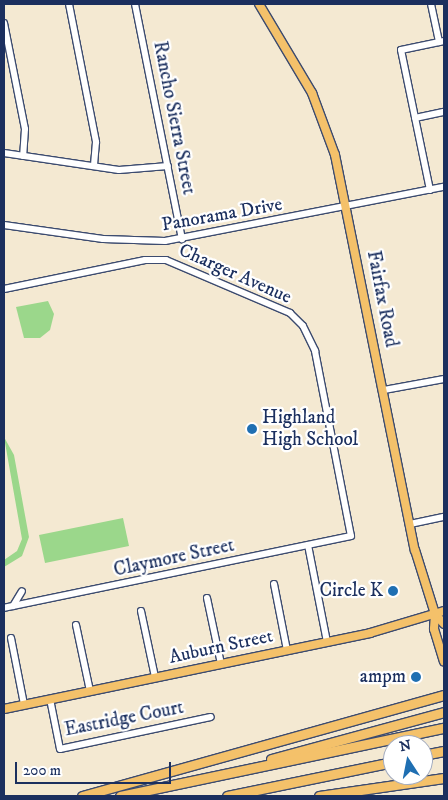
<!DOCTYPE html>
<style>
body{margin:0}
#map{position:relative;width:448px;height:800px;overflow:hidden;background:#f4e9d2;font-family:"IM FELL DW Pica",serif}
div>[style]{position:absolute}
.green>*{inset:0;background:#9bd78b}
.roads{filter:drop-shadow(1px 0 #3c4b6f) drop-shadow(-1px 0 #3c4b6f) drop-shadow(0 1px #3c4b6f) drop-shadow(0 -1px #3c4b6f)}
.minor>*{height:6px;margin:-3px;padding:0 3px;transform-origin:3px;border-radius:3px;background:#fff}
.major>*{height:8px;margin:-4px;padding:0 4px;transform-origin:4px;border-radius:4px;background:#f4c16a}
.highway>*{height:9px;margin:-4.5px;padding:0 4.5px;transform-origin:4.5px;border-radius:4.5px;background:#f4c16a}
.dots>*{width:14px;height:14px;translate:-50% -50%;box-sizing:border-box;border:2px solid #fff;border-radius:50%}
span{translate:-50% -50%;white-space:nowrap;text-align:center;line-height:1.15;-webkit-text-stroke:4.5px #fff;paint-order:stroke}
.street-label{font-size:19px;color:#1b2f5e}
.poi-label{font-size:19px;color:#1b2f5e}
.left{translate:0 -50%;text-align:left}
.right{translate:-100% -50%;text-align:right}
.frame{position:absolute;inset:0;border:5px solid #1b2f5e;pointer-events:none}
.north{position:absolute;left:383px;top:735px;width:50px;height:50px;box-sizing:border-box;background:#fff;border:1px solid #a4acbf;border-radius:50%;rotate:349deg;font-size:14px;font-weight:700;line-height:20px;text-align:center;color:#1b2f5e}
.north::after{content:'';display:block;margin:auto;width:18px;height:22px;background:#1f6fb2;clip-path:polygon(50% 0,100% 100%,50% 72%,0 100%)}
.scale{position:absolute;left:15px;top:762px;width:156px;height:22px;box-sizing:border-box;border:2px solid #1b2f5e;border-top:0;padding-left:6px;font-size:15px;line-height:18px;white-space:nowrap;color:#1b2f5e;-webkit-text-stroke:4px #fff;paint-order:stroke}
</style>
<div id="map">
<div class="green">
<i style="clip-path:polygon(48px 301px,54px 314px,50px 330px,40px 338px,24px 338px,16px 307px)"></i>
<i style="clip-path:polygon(4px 437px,14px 455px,29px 537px,22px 556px,4px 567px,4px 560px,17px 551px,22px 539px)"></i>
<i style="clip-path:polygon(123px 518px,129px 546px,45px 563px,39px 535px)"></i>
</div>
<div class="roads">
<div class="minor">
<i style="left:69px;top:4px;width:141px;rotate:78.9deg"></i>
<i style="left:96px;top:142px;width:24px;rotate:95deg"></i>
<i style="left:135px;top:4px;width:240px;rotate:78.7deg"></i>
<i style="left:431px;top:4px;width:39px;rotate:78deg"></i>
<i style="left:4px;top:23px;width:108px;rotate:78.8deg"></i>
<i style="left:25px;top:129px;width:27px;rotate:94deg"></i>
<i style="left:415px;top:118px;width:30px;rotate:-12deg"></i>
<i style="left:4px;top:153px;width:116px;rotate:8.4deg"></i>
<i style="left:119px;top:170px;width:49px;rotate:-4.7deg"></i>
<i style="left:430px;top:190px;width:143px;rotate:-101.7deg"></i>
<i style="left:401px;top:50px;width:44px;rotate:-11.8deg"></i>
<i style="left:4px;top:225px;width:100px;rotate:8deg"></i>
<i style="left:103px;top:239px;width:62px;rotate:1.8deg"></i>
<i style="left:165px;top:241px;width:284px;rotate:-11deg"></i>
<i style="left:4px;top:289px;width:144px;rotate:-11.6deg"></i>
<i style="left:145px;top:260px;width:21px"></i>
<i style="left:166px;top:260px;width:135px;rotate:23.1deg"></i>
<i style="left:290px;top:313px;width:18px;rotate:45deg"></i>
<i style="left:303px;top:326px;width:28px;rotate:64deg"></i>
<i style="left:315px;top:351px;width:188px;rotate:79deg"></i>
<i style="left:351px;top:536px;width:354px;rotate:168.3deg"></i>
<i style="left:384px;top:390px;width:61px;rotate:-10.4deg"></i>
<i style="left:410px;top:524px;width:35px;rotate:-12deg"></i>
<i style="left:308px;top:545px;width:99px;rotate:78.9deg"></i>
<i style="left:274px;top:584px;width:67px;rotate:78.9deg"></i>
<i style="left:207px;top:598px;width:67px;rotate:78deg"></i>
<i style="left:13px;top:606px;width:17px;rotate:-59deg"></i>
<i style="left:141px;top:611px;width:67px;rotate:78deg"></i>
<i style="left:76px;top:625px;width:67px;rotate:78deg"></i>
<i style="left:11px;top:638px;width:67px;rotate:78.9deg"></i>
<i style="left:50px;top:699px;width:51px;rotate:78.7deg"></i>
<i style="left:60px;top:749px;width:154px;rotate:-12deg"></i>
</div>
<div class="major">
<i style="left:259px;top:4px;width:104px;rotate:59.2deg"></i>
<i style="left:312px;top:93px;width:66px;rotate:69.6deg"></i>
<i style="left:335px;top:155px;width:403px;rotate:78.6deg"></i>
<i style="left:415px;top:550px;width:67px;rotate:72.6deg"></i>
<i style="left:435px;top:614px;width:13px;rotate:48deg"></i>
<i style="left:435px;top:614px;width:15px;rotate:94deg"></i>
<i style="left:434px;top:629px;width:34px;rotate:73deg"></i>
<i style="left:4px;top:709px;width:374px;rotate:-11.7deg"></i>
<i style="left:370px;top:633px;width:77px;rotate:-16.6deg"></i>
</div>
<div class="highway">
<i style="left:423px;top:755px;width:21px;rotate:-11deg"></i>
<i style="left:271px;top:759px;width:179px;rotate:-15.2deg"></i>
<i style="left:82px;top:796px;width:376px;rotate:-15.6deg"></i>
<i style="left:120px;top:796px;width:331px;rotate:-11.9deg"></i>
<i style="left:227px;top:796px;width:169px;rotate:-11.6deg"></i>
<i style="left:319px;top:796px;width:126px;rotate:-8.2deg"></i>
</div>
</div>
<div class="dots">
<i style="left:252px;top:429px;background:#1f6fb2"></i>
<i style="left:393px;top:591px;background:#1f6fb2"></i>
<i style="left:416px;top:677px;background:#1f6fb2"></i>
</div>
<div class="street-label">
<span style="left:174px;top:118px;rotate:79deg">Rancho Sierra Street</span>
<span style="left:222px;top:215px;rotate:-10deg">Panorama Drive</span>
<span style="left:235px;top:274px;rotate:24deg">Charger Avenue</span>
<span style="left:382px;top:299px;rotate:79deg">Fairfax Road</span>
<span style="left:174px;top:558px;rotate:-12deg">Claymore Street</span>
<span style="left:221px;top:647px;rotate:-12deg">Auburn Street</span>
<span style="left:124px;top:719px;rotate:-11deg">Eastridge Court</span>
</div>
<div class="poi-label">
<span class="left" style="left:262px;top:429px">Highland<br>High School</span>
<span class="right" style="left:383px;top:591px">Circle K</span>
<span class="right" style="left:406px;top:677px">ampm</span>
</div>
<div class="frame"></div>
<div class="north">N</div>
<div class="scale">200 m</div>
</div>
